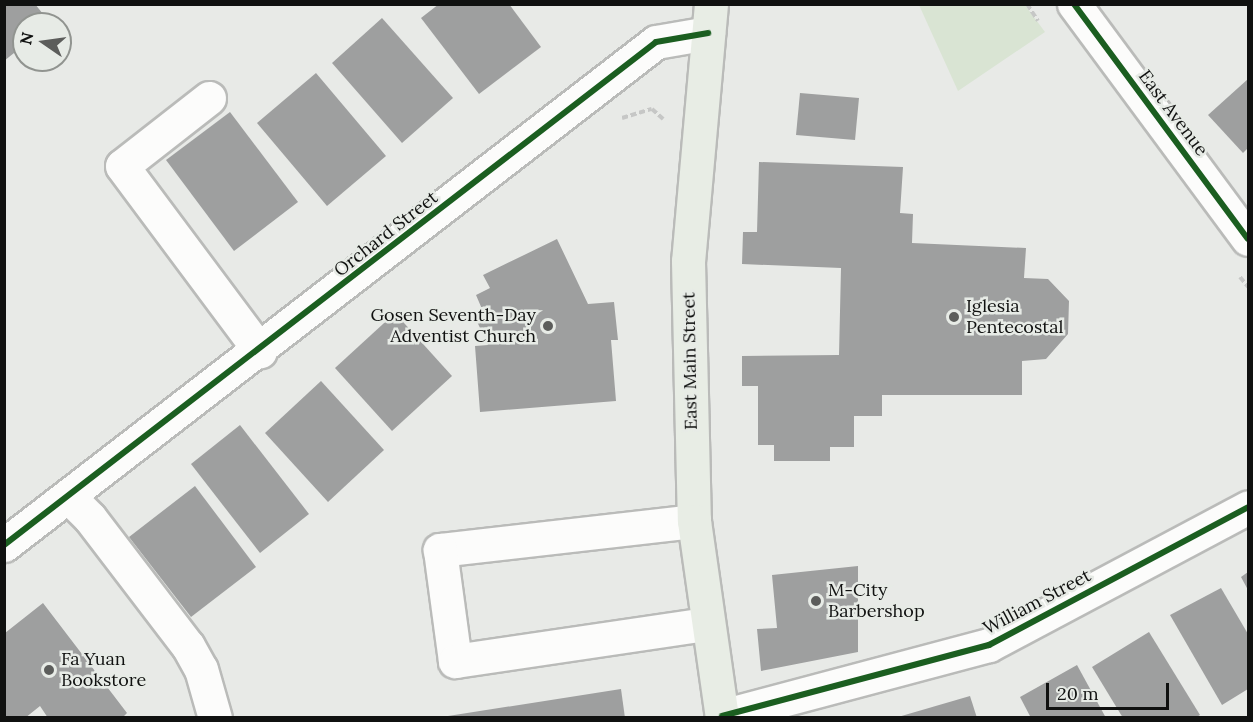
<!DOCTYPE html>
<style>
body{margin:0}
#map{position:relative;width:1253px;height:722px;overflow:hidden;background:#e8eae7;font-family:Lora,serif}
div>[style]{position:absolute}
.green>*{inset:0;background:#d9e4d3}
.building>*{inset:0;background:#9e9f9f}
.path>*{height:4px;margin-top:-2px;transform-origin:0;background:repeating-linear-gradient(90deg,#c6c7c6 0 6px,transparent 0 9px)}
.roads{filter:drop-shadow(2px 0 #babbb9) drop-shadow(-2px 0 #babbb9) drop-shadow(0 2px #babbb9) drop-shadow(0 -2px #babbb9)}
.minor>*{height:33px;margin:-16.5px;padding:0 16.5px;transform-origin:16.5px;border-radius:16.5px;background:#fcfcfb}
.major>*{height:33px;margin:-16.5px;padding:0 16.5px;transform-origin:16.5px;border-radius:16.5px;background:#e8ede5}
.cycleway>*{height:6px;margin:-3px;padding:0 3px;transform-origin:3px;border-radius:3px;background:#1b5e20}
.dots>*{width:16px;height:16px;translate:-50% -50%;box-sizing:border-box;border:3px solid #e7ebe6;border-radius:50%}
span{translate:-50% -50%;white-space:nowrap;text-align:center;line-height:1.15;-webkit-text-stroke:5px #e7ebe6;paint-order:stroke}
.street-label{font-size:18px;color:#101110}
.poi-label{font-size:18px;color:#101110}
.left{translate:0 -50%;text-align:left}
.right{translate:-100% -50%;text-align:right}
.frame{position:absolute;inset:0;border:6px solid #101110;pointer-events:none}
.north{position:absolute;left:12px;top:12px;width:60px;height:60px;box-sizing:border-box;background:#e7ebe6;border:2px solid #919490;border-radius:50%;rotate:283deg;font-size:16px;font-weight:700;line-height:24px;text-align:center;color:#101110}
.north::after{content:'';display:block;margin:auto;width:21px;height:27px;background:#5c5d5b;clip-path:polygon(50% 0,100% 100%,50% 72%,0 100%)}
.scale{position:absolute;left:1046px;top:683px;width:123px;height:27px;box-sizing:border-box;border:3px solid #101110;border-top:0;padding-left:8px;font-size:18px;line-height:21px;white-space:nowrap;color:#101110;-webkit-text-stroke:4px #e7ebe6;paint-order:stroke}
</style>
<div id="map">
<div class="green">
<i style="clip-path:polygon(919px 5px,1025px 5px,1045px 32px,958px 91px)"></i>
</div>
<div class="building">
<i style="clip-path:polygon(4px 4px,35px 4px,51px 24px,24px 24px,24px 45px,4px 61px)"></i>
<i style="clip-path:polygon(439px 4px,509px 4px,541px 47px,479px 94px,421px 18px)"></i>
<i style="clip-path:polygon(382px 18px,453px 98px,402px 143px,332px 63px)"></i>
<i style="clip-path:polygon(316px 73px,386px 156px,327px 206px,257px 123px)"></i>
<i style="clip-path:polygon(1248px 79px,1248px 148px,1243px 153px,1208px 115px)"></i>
<i style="clip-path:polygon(800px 93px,859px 98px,855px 140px,796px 135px)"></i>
<i style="clip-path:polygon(230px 112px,298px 202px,234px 251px,166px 160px)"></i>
<i style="clip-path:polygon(759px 162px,903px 167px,900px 213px,913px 214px,912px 243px,1026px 248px,1024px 278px,1048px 279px,1069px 301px,1068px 334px,1046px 359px,1022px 361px,1022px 395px,882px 395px,882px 416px,854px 416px,854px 447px,830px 447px,830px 461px,774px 461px,774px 445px,758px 445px,758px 386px,742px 386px,742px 356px,839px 355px,841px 268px,742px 264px,743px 232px,757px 232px)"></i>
<i style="clip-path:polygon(557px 239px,588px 304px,614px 302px,618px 340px,611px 340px,616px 401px,480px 412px,475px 346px,488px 345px,473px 313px,482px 309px,476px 295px,490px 288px,483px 275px)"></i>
<i style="clip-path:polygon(395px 313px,452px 376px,392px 431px,335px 368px)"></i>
<i style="clip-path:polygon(321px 381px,384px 450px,328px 502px,265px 433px)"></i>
<i style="clip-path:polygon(240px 425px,309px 514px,260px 553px,191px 464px)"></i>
<i style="clip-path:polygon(195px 486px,256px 567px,191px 617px,129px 537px)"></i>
<i style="clip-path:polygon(858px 566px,858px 652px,761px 671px,757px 629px,777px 628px,772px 575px)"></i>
<i style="clip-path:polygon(1248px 572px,1248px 590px,1241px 577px)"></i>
<i style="clip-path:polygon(1221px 588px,1248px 634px,1248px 689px,1222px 705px,1170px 615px)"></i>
<i style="clip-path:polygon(43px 603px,127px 713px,122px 718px,48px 718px,40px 706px,25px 718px,5px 718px,5px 633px)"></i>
<i style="clip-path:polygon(1149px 632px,1200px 715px,1195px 718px,1123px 718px,1092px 667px)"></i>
<i style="clip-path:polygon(1077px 665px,1106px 718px,1031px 718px,1020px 697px)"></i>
<i style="clip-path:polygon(621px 689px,625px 718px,448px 718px,448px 716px)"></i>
<i style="clip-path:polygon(970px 696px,977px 718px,898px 718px,898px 717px)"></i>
</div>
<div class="path">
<i style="left:1027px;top:4px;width:20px;rotate:57deg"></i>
<i style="left:622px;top:118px;width:31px;rotate:-17deg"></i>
<i style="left:652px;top:109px;width:15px;rotate:42deg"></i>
<i style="left:1240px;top:277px;width:13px;rotate:51deg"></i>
</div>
<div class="roads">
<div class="minor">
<i style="left:1074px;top:4px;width:292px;rotate:53.5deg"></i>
<i style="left:209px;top:98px;width:110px;rotate:142deg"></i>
<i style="left:122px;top:166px;width:231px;rotate:53.3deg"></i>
<i style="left:68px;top:496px;width:31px;rotate:45deg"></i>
<i style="left:90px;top:518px;width:161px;rotate:52.6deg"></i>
<i style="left:188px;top:646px;width:26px;rotate:61deg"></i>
<i style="left:201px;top:669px;width:51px;rotate:74.1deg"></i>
<i style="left:694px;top:521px;width:256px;rotate:173.5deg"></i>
<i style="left:440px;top:550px;width:112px;rotate:82.3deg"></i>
<i style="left:455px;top:661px;width:254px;rotate:-8.4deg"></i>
<i style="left:4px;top:545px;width:823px;rotate:-37.65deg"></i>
<i style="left:656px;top:42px;width:53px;rotate:-9.8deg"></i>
<i style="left:722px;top:716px;width:276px;rotate:-14.9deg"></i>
<i style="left:989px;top:645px;width:293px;rotate:-28deg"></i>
</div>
<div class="major">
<i style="left:711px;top:4px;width:258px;rotate:95.1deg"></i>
<i style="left:688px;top:261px;width:260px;rotate:88.7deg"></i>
<i style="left:694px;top:521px;width:199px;rotate:81.9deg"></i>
</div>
</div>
<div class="cycleway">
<i style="left:1074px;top:4px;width:292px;rotate:53.5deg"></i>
<i style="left:4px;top:545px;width:823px;rotate:-37.65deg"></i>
<i style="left:656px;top:42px;width:53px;rotate:-9.8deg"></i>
<i style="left:722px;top:716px;width:276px;rotate:-14.9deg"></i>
<i style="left:989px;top:645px;width:293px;rotate:-28deg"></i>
</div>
<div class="dots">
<i style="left:954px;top:317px;background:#5c5d5b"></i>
<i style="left:548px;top:326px;background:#5c5d5b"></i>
<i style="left:816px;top:601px;background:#5c5d5b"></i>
<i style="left:49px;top:670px;background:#5c5d5b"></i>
</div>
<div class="street-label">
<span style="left:1173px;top:113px;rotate:53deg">East Avenue</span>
<span style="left:386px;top:234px;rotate:-38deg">Orchard Street</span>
<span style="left:690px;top:361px;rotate:-91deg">East Main Street</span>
<span style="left:1037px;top:602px;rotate:-28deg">William Street</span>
</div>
<div class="poi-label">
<span class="left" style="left:966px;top:317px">Iglesia<br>Pentecostal</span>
<span class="right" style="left:536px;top:326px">Gosen Seventh-Day<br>Adventist Church</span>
<span class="left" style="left:828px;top:601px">M-City<br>Barbershop</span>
<span class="left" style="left:61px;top:670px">Fa Yuan<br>Bookstore</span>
</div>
<div class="frame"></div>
<div class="north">N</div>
<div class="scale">20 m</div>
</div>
